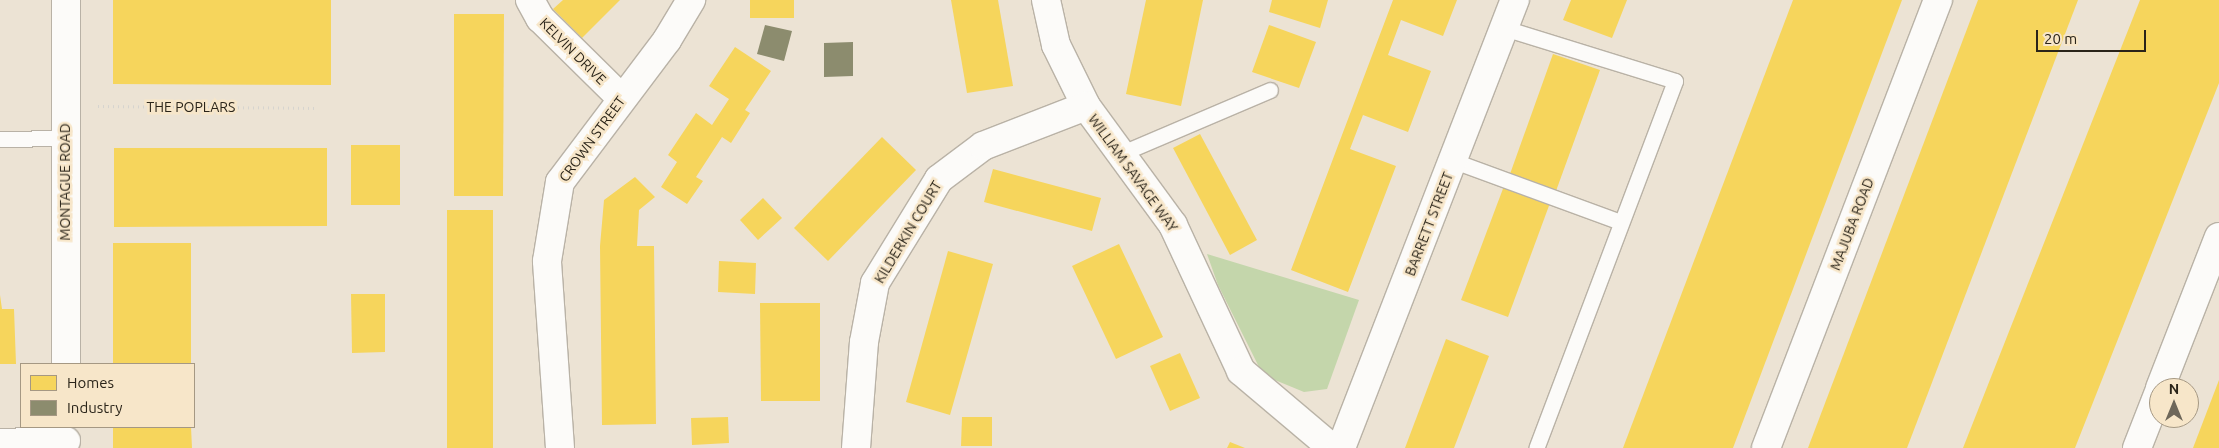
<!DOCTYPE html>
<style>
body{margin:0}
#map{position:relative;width:2219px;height:448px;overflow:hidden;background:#ece3d4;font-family:Ubuntu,sans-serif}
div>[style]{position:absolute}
.green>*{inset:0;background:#c4d6ab}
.homes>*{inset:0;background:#f6d55c}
.industry>*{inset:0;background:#8c8c6e}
.path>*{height:3px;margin-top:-1.5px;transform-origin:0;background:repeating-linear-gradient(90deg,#d6d4cf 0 1px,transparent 0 5px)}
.roads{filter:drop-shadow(1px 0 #b9b2a6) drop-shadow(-1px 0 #b9b2a6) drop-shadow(0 1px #b9b2a6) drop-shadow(0 -1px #b9b2a6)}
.lane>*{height:15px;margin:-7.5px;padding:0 7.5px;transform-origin:7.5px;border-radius:7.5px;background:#fcfbf9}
.street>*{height:28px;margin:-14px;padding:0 14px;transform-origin:14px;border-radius:14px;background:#fcfbf9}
span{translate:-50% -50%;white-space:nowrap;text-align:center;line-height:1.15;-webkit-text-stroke:5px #f7e6c9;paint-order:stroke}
.street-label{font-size:14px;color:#2a2419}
.legend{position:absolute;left:20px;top:363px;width:175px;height:65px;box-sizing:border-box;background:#f7e6c9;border:1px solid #a59883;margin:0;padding:6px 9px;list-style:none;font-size:15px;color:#2a2419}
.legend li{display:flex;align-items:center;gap:10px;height:25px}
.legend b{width:25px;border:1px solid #a59883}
.north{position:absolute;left:2149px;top:378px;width:50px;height:50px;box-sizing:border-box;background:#f7e6c9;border:1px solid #a59883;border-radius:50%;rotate:0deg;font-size:14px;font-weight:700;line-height:20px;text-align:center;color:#2a2419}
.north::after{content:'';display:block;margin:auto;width:18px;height:22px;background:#6e675a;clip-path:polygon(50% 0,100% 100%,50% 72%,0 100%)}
.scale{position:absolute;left:2036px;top:30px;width:110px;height:22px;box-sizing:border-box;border:2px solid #2a2419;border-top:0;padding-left:6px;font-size:15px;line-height:18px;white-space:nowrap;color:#2a2419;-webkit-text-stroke:4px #f7e6c9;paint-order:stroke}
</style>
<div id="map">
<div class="green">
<i style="clip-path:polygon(1207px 254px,1359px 300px,1327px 389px,1304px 392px,1263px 375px,1218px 285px)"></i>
</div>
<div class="homes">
<i style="clip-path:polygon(113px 0,331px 0,331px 85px,113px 84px)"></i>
<i style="clip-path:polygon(563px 0,620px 0,582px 38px,553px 9px)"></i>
<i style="clip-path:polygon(750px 0,794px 0,794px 18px,750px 18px)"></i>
<i style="clip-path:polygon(951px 0,998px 0,1013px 86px,967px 93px)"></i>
<i style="clip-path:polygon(1146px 0,1203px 0,1181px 106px,1126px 94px)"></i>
<i style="clip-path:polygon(1272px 0,1328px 0,1320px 28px,1269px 12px)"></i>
<i style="clip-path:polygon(1393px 0,1457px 0,1443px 36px,1401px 20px,1388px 55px,1431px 71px,1408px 132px,1363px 115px,1350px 149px,1396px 166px,1348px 292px,1291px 270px)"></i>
<i style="clip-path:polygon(1571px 0,1627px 0,1612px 38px,1563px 20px)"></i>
<i style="clip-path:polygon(1793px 0,1902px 0,1733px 448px,1623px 448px)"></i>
<i style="clip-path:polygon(1978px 0,2078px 0,1907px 448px,1808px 448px)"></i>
<i style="clip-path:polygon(2140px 0,2219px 0,2219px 83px,2075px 448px,1963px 448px)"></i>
<i style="clip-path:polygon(454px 14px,504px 14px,503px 196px,454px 196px)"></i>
<i style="clip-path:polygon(1269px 25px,1316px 42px,1299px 88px,1252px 72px)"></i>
<i style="clip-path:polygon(735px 47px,771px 71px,745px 110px,750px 113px,731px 143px,722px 137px,696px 177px,703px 181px,687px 204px,661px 187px,677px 162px,668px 155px,696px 113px,712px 125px,729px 99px,709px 86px)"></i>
<i style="clip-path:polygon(1553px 54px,1600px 70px,1556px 191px,1510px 174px)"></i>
<i style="clip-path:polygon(1200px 134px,1257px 240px,1230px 255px,1173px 148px)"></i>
<i style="clip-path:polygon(882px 137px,916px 170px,828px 261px,794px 228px)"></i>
<i style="clip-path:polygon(351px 145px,400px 145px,400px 205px,351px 205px)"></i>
<i style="clip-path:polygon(114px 148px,327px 148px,327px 226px,114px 227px)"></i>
<i style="clip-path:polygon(993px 169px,1101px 198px,1092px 231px,984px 202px)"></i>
<i style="clip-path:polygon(635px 177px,655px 197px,639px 210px,637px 246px,654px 246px,656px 424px,602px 425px,600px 246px,604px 200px)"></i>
<i style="clip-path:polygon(1504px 186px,1550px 203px,1508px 317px,1461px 300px)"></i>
<i style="clip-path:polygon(763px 198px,782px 218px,758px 240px,740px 220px)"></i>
<i style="clip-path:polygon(447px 210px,493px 210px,493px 448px,447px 448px)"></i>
<i style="clip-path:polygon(113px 243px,191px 243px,191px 364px,113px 364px)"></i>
<i style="clip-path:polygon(1119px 244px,1163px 337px,1116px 359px,1072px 266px)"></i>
<i style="clip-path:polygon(948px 251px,993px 264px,950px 415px,906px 402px)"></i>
<i style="clip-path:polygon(719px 261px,756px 263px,755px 294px,718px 292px)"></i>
<i style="clip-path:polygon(351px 294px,385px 294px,385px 352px,352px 353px)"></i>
<i style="clip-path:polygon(0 295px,2px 309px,14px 309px,16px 364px,0 364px)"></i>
<i style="clip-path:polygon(760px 303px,820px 303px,820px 401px,761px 401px)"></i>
<i style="clip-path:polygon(1446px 339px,1489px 356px,1454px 448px,1405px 448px)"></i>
<i style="clip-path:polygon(1180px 353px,1200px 398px,1170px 411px,1150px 366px)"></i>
<i style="clip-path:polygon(2219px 380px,2219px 448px,2193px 448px)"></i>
<i style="clip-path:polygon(728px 417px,729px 443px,692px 445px,691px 418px)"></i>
<i style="clip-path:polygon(962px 417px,992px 417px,992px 446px,961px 446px)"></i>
<i style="clip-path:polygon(113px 427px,191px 427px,192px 448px,113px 448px)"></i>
<i style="clip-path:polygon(1230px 442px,1245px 448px,1227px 448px)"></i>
</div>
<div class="industry">
<i style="clip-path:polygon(765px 25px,792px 31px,784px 61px,757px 54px)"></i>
<i style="clip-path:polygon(853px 42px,853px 76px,824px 77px,824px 43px)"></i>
</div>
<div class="path">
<i style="left:98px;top:106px;width:219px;rotate:0.5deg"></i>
</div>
<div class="roads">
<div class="lane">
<i style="left:1504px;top:28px;width:179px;rotate:17.2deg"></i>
<i style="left:1675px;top:81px;width:392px;rotate:110.7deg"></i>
<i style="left:0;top:139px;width:65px;rotate:-0.9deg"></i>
<i style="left:1120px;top:154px;width:163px;rotate:-23.1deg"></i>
<i style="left:1454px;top:161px;width:178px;rotate:20.1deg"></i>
</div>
<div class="street">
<i style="left:530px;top:0;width:21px;rotate:61deg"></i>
<i style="left:540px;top:18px;width:114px;rotate:44.6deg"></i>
<i style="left:1046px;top:0;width:46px;rotate:77.5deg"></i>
<i style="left:1056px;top:45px;width:68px;rotate:63.8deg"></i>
<i style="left:1086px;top:106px;width:147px;rotate:53.8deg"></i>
<i style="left:1173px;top:225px;width:161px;rotate:65deg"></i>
<i style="left:1241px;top:371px;width:119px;rotate:40.2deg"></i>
<i style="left:66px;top:364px;width:364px;rotate:-90deg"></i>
<i style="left:2160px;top:388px;width:162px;rotate:-68.7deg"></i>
<i style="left:0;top:443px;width:66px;rotate:-1.7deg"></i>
<i style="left:560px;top:448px;width:187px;rotate:-94deg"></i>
<i style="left:547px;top:261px;width:80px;rotate:-80.7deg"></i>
<i style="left:560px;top:182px;width:178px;rotate:-53deg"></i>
<i style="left:667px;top:40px;width:47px;rotate:-59deg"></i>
<i style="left:856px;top:448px;width:106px;rotate:-85.7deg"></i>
<i style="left:864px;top:342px;width:60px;rotate:-79.4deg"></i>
<i style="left:875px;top:283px;width:122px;rotate:-58.4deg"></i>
<i style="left:939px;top:179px;width:55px;rotate:-36.9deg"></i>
<i style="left:983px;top:146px;width:110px;rotate:-21.2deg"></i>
<i style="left:1341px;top:448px;width:481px;rotate:-68.8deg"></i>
<i style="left:1766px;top:448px;width:480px;rotate:-69deg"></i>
<i style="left:2137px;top:448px;width:60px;rotate:-68.6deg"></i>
</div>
</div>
<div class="street-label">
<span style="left:573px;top:51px;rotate:45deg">KELVIN DRIVE</span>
<span style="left:191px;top:107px">THE POPLARS</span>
<span style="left:592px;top:139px;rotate:-54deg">CROWN STREET</span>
<span style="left:1133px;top:173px;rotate:54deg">WILLIAM SAVAGE WAY</span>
<span style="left:65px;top:182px;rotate:-90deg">MONTAGUE ROAD</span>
<span style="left:1429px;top:224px;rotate:-69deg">BARRETT STREET</span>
<span style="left:1852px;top:224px;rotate:-69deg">MAJUBA ROAD</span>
<span style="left:908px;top:232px;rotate:-59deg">KILDERKIN COURT</span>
</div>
<ul class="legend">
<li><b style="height:14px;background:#f6d55c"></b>Homes</li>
<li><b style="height:14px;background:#8c8c6e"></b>Industry</li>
</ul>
<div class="north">N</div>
<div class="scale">20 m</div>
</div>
